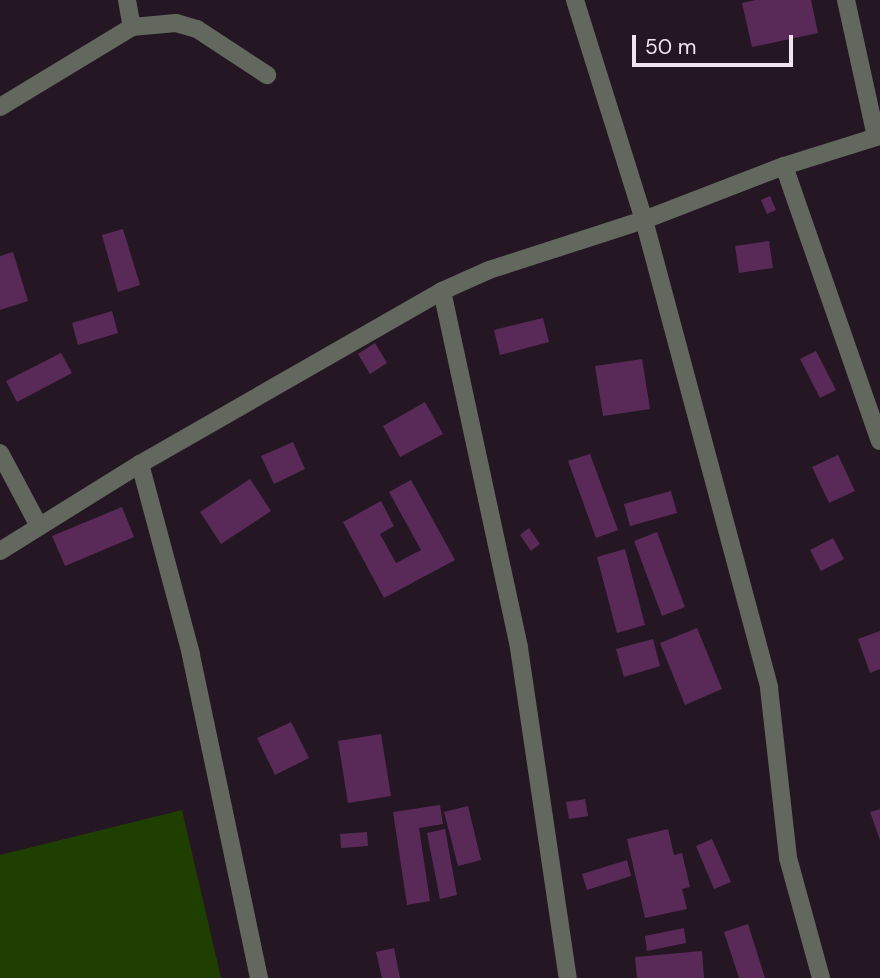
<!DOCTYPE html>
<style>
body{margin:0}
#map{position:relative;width:880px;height:978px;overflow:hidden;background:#251624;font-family:"DM Sans",sans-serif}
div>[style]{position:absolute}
.green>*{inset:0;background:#1f3f01}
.building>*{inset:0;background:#592a58}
.minor>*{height:18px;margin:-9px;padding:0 9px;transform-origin:9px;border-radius:9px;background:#62685e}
span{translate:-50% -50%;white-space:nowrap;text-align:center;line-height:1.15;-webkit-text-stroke:5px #251624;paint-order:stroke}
.scale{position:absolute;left:632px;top:35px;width:161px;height:32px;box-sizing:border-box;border:4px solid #efe4ee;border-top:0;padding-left:9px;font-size:21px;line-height:24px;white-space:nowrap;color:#efe4ee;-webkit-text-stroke:5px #251624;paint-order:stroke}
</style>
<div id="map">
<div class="green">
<i style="clip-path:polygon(182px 810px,221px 978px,0 978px,0 855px)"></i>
</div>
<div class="building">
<i style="clip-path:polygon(756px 0,811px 0,818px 33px,752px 47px,742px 3px)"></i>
<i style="clip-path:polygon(770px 196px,776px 210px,767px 214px,761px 200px)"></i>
<i style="clip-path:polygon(123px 229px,140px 285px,118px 292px,102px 235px)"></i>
<i style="clip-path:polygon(769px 241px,773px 268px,739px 273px,735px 246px)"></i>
<i style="clip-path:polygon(13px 252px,28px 301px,0 310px,0 256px)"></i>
<i style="clip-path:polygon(112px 311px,118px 333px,78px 345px,72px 323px)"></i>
<i style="clip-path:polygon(543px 318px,549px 342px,500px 355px,494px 330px)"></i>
<i style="clip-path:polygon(375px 343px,387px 363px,370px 374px,358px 354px)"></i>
<i style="clip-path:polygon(816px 351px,836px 390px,820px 398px,800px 359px)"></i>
<i style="clip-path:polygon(61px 353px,72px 373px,17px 402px,6px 381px)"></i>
<i style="clip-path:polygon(642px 359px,650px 409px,603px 416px,595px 366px)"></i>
<i style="clip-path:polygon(425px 402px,443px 434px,400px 457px,383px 426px)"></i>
<i style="clip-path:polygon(293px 442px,305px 469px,274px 484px,261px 456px)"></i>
<i style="clip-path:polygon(590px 454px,618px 530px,596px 538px,568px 461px)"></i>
<i style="clip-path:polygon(838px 455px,855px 491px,829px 503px,812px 467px)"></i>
<i style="clip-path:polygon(250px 479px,271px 511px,221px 544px,200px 512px)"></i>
<i style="clip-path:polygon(411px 480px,455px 560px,384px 598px,343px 522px,381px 501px,394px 526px,380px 534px,396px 563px,421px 550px,389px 492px)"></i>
<i style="clip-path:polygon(671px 491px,677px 513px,630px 526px,624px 504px)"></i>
<i style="clip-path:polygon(122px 507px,134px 537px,65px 566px,52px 536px)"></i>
<i style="clip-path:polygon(529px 528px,540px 544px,531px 551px,520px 535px)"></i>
<i style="clip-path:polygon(657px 532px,685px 607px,662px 616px,634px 541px)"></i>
<i style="clip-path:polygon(833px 538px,844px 559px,821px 571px,810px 550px)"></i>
<i style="clip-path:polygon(625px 549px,645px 625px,617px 633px,597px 557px)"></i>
<i style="clip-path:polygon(697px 628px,722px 689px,685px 705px,660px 643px)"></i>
<i style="clip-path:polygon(880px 631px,880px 669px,870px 673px,858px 639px)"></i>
<i style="clip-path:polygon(653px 639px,660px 666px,624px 677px,616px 649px)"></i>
<i style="clip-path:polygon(291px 722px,309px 758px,275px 775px,257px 738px)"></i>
<i style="clip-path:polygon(381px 734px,391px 796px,348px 803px,338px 741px)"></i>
<i style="clip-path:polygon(585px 799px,588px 816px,569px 819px,566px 802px)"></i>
<i style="clip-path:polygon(440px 805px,443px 824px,419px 828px,430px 901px,407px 905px,393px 812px)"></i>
<i style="clip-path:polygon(468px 806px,481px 860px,458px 866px,444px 812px)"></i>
<i style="clip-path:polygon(880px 809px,880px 840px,870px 812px)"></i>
<i style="clip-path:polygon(445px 829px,457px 895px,440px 899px,427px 833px)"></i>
<i style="clip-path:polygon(668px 829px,674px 855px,682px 853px,690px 887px,682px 889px,687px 909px,645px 918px,627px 839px)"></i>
<i style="clip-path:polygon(367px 832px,368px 846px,341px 848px,340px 834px)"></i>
<i style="clip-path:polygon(712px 839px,731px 882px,714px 889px,696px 846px)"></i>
<i style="clip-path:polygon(627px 860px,631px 876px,587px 890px,582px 874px)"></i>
<i style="clip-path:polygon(748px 924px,765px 978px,739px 978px,724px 932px)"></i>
<i style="clip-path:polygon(684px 928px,686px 943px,647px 951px,645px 936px)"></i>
<i style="clip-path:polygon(394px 948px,400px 978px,382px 978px,376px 952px)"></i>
<i style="clip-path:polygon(702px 951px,704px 978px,637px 978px,635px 957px)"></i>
</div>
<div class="minor">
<i style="left:127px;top:0;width:27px;rotate:80deg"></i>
<i style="left:575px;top:0;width:231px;rotate:72.6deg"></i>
<i style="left:644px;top:220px;width:150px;rotate:-21.1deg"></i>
<i style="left:784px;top:166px;width:101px;rotate:-17.4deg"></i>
<i style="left:846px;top:0;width:140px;rotate:77.6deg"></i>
<i style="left:0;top:107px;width:154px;rotate:-31.2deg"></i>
<i style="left:132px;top:27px;width:44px;rotate:-5.2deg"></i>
<i style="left:176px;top:23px;width:22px;rotate:16deg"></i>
<i style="left:197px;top:29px;width:84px;rotate:33.3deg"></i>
<i style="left:784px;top:166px;width:291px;rotate:70.8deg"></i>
<i style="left:442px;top:291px;width:51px;rotate:-24.1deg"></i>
<i style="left:489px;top:270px;width:163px;rotate:-17.9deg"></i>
<i style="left:644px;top:220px;width:484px;rotate:75deg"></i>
<i style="left:769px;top:688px;width:171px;rotate:83.6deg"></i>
<i style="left:788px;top:858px;width:124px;rotate:74.6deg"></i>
<i style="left:0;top:453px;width:83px;rotate:61.9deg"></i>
<i style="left:0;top:551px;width:165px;rotate:-31.9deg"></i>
<i style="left:259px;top:978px;width:331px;rotate:-101.9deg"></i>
<i style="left:191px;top:654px;width:197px;rotate:-105deg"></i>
<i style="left:140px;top:464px;width:348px;rotate:-29.8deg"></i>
<i style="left:442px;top:291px;width:365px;rotate:77.8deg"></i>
<i style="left:519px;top:648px;width:334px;rotate:81.6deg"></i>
</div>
<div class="scale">50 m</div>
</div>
